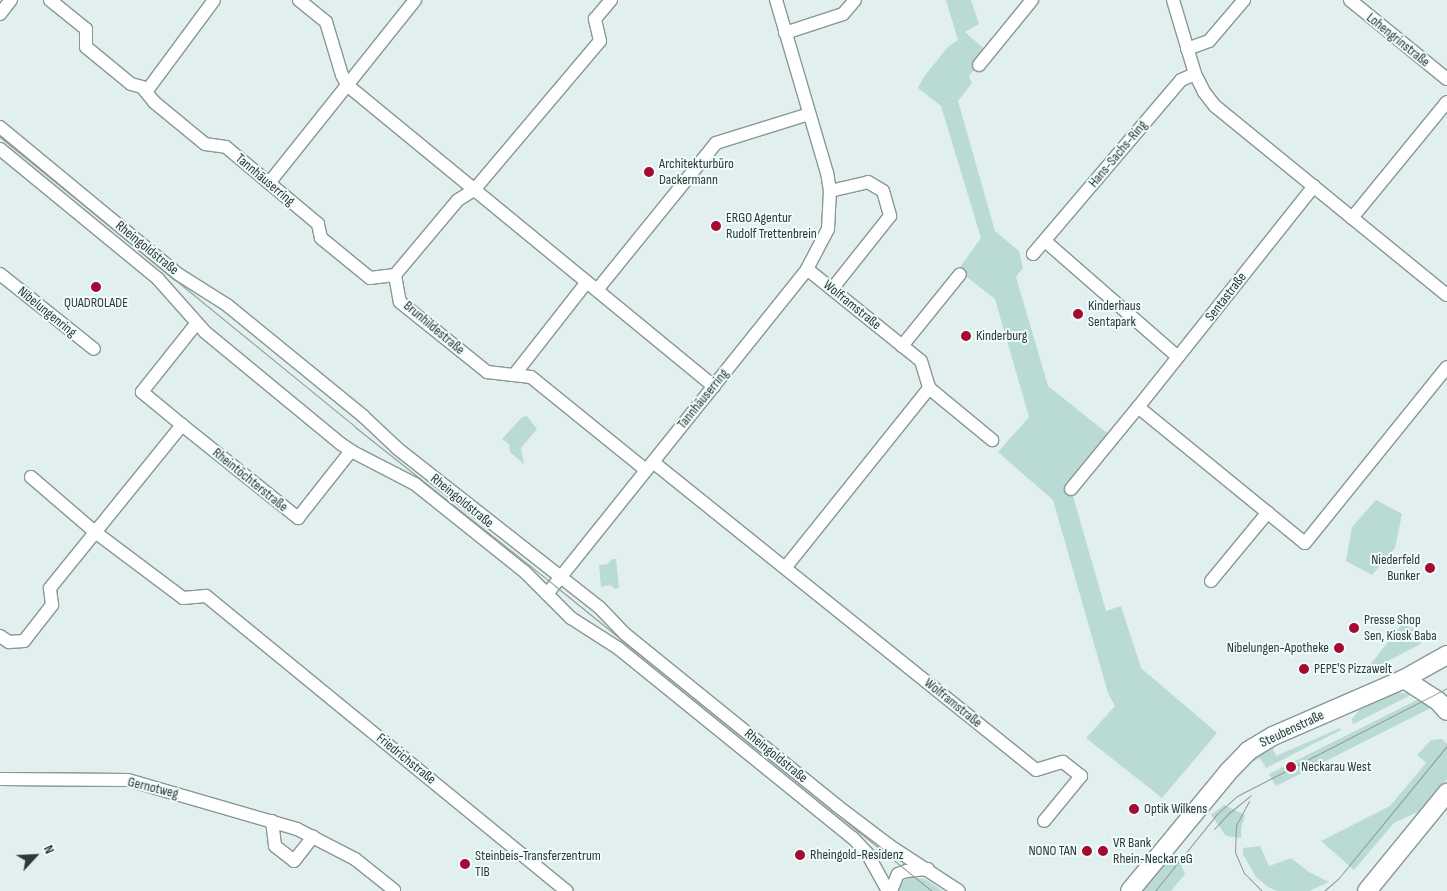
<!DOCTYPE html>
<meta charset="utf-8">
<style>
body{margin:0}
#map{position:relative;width:1447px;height:891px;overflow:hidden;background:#e1f0ee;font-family:"Sofia Sans Condensed",sans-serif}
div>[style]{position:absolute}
.green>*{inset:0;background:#badad5}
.roads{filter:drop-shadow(1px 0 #899795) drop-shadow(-1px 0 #899795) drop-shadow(0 1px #899795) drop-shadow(0 -1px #899795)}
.street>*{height:12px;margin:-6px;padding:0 6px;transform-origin:6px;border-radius:6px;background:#fff}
.secondary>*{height:18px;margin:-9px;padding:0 9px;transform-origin:9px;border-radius:9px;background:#fff}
.tram>*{height:1px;margin:-0.5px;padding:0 0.5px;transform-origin:0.5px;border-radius:0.5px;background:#8e9997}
.dots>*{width:14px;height:14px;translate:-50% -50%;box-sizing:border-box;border:2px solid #eefdfb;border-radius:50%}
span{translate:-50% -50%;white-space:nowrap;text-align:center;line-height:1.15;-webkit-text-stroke:4px #eefdfb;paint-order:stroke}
.street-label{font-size:14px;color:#313736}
.poi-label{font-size:14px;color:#313736}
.left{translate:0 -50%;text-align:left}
.right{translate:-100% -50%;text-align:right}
.north{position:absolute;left:10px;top:831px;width:50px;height:50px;-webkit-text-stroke:4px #eefdfb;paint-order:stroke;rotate:65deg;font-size:14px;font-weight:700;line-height:20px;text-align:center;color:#313736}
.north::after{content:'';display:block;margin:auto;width:18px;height:22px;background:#313736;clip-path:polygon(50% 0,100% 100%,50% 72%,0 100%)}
</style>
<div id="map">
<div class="green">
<i style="clip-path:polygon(946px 0,971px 0,979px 24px,965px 32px,989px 53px,969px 76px,972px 83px,958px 101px,995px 231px,1019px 251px,1023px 268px,1016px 277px,1048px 386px,1112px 437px,1071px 489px,1106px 611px,1121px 606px,1141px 668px,1217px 733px,1162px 798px,1086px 738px,1115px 706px,1108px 693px,1053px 500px,998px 452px,1029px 417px,995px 299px,958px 270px,981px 238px,941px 106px,918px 88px,923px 78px,948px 47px,958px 40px)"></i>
<i style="clip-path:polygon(527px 416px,537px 429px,521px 448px,524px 464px,510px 452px,509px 444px,502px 439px,522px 417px)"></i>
<i style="clip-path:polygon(1376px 500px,1402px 514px,1395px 548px,1372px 575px,1346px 561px,1352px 527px)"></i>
<i style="clip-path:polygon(612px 559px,616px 559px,619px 588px,615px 589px,610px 585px,601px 587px,599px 565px,608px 564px)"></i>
<i style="clip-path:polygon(1403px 623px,1415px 630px,1421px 644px,1372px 669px,1369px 666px)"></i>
<i style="clip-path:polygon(1395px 692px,1413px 694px,1353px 724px,1352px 719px,1362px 707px)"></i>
<i style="clip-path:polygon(1421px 698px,1433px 707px,1276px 786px,1269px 774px)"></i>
<i style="clip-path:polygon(1340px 728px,1341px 730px,1266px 768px,1260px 758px,1241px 768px,1248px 760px,1271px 744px,1276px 756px)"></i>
<i style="clip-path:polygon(1442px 739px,1447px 744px,1447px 779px,1422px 810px,1394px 823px,1354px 870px,1321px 841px,1390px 806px,1426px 763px,1417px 755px,1431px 740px)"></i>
<i style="clip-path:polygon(1224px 805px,1245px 815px,1241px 829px,1241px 838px,1226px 836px,1211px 815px)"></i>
<i style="clip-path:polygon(1260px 846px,1269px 866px,1291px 858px,1309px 872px,1329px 882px,1309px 891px,1277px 891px,1268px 887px,1256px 877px,1243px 854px,1243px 848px)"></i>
<i style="clip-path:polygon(1174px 853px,1178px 858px,1185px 874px,1171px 891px,1142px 891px)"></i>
<i style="clip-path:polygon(909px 877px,925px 879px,943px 891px,898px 891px,900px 883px)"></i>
</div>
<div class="roads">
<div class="street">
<i style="left:50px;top:0;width:46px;rotate:38.9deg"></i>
<i style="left:86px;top:29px;width:18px;rotate:90deg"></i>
<i style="left:86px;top:47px;width:58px;rotate:39.4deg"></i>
<i style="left:131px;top:84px;width:11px;rotate:15deg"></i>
<i style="left:142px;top:87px;width:19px;rotate:51deg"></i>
<i style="left:154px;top:102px;width:66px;rotate:39.5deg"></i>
<i style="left:205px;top:144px;width:21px;rotate:8deg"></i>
<i style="left:226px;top:147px;width:120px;rotate:39.9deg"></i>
<i style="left:318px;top:224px;width:14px;rotate:78deg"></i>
<i style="left:321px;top:238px;width:63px;rotate:39.2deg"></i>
<i style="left:370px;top:278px;width:25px;rotate:-7deg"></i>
<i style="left:299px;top:0;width:35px;rotate:39deg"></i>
<i style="left:326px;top:22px;width:55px;rotate:73.2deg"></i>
<i style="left:342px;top:75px;width:11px;rotate:63deg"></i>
<i style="left:347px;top:85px;width:475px;rotate:39.4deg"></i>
<i style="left:1173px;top:0;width:77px;rotate:73.4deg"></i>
<i style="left:1195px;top:74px;width:20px;rotate:63deg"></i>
<i style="left:1204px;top:92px;width:18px;rotate:52deg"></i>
<i style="left:1215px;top:106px;width:299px;rotate:39.2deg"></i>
<i style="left:1350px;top:0;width:125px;rotate:39.2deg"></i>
<i style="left:0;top:14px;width:18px;rotate:-52deg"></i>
<i style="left:785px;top:33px;width:61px;rotate:-18.1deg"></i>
<i style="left:843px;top:14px;width:18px;rotate:-49deg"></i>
<i style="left:1187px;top:49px;width:23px;rotate:-20deg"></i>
<i style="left:1209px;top:41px;width:54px;rotate:-49.5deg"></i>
<i style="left:979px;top:65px;width:84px;rotate:-50.8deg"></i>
<i style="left:146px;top:92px;width:114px;rotate:-53.5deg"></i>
<i style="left:0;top:127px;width:231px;rotate:39.6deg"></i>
<i style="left:178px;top:274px;width:58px;rotate:32.3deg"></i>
<i style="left:227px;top:305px;width:176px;rotate:39.2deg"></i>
<i style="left:363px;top:416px;width:48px;rotate:43.3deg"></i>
<i style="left:398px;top:449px;width:256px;rotate:38.2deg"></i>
<i style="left:599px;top:607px;width:37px;rotate:46deg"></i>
<i style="left:625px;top:634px;width:272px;rotate:39deg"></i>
<i style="left:836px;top:805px;width:68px;rotate:37.2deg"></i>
<i style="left:890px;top:846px;width:82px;rotate:33.1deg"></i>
<i style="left:0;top:149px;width:205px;rotate:39.4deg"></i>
<i style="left:158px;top:279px;width:71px;rotate:48.4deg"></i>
<i style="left:205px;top:332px;width:176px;rotate:39.5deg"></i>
<i style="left:341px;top:444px;width:14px;rotate:34deg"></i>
<i style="left:353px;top:452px;width:70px;rotate:27.3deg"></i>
<i style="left:415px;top:484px;width:141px;rotate:38.7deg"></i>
<i style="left:525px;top:572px;width:65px;rotate:45deg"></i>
<i style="left:571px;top:618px;width:56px;rotate:32.6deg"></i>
<i style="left:618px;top:648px;width:302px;rotate:39deg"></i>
<i style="left:853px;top:838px;width:21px;rotate:47deg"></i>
<i style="left:867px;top:853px;width:43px;rotate:61.1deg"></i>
<i style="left:269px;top:183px;width:234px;rotate:-51.4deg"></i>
<i style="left:1314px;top:186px;width:283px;rotate:128.5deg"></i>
<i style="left:1138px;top:407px;width:215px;rotate:39.2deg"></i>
<i style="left:1305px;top:543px;width:226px;rotate:-51.1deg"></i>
<i style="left:830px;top:191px;width:39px;rotate:-13deg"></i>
<i style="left:868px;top:182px;width:17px;rotate:31deg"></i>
<i style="left:883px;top:191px;width:26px;rotate:74deg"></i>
<i style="left:890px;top:216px;width:92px;rotate:128.4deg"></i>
<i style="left:1352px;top:218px;width:150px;rotate:-50.7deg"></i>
<i style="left:1045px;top:241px;width:176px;rotate:41.1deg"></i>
<i style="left:1033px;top:254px;width:228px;rotate:-49.6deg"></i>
<i style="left:1181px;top:80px;width:15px;rotate:-23deg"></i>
<i style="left:807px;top:269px;width:146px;rotate:38.9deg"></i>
<i style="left:921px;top:361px;width:28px;rotate:73deg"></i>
<i style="left:929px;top:388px;width:82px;rotate:39.5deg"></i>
<i style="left:0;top:274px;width:120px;rotate:38.6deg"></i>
<i style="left:395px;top:275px;width:98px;rotate:-50deg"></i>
<i style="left:458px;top:200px;width:19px;rotate:-32deg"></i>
<i style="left:474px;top:190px;width:195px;rotate:-49.8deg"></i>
<i style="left:600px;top:41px;width:23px;rotate:-103deg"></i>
<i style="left:595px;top:19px;width:25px;rotate:-50deg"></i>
<i style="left:395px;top:275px;width:27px;rotate:80deg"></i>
<i style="left:400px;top:302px;width:112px;rotate:38.8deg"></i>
<i style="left:487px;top:372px;width:44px;rotate:6.5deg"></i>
<i style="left:531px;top:377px;width:148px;rotate:39deg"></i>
<i style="left:597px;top:290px;width:189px;rotate:-51deg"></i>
<i style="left:716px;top:143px;width:97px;rotate:-17.3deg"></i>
<i style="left:196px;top:324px;width:87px;rotate:128.5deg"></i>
<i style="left:142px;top:392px;width:52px;rotate:39.5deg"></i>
<i style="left:182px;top:425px;width:149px;rotate:38.7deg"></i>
<i style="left:298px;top:518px;width:85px;rotate:-51.7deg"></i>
<i style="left:902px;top:346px;width:92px;rotate:-51.1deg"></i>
<i style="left:514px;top:375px;width:118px;rotate:-51.9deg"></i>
<i style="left:653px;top:462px;width:491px;rotate:38.8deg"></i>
<i style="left:1036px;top:770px;width:28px;rotate:-17deg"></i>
<i style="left:1063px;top:762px;width:23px;rotate:38deg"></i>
<i style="left:1081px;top:776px;width:58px;rotate:129.4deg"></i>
<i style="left:31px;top:477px;width:84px;rotate:40.7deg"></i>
<i style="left:95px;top:532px;width:110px;rotate:36.9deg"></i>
<i style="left:183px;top:598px;width:23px;rotate:-5deg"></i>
<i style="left:206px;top:596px;width:466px;rotate:39.3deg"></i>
<i style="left:1071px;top:489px;width:106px;rotate:-50.7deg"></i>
<i style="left:785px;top:568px;width:231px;rotate:-51.3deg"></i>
<i style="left:1211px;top:581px;width:89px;rotate:-50.4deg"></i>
<i style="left:547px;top:594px;width:416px;rotate:-51.3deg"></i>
<i style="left:807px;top:269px;width:45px;rotate:-62.3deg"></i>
<i style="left:828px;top:229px;width:38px;rotate:-87deg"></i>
<i style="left:830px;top:191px;width:18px;rotate:-99deg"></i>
<i style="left:827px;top:173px;width:180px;rotate:-106.4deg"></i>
<i style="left:0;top:636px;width:11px;rotate:34deg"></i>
<i style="left:9px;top:642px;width:15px;rotate:-4deg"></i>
<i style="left:24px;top:641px;width:46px;rotate:-52.1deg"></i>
<i style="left:52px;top:605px;width:17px;rotate:-97deg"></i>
<i style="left:50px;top:588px;width:210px;rotate:-51deg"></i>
<i style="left:0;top:779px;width:128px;rotate:0.4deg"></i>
<i style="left:128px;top:780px;width:176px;rotate:16.2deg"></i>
<i style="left:297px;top:829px;width:65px;rotate:27.3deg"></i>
<i style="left:355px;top:859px;width:50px;rotate:38.5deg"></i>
<i style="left:272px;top:821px;width:25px;rotate:83deg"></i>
<i style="left:275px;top:846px;width:24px;rotate:38deg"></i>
<i style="left:294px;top:861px;width:31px;rotate:-52deg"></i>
<i style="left:891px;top:891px;width:18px;rotate:-68deg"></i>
<i style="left:898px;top:874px;width:9px;rotate:-21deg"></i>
<i style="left:906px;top:871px;width:22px;rotate:-5deg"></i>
</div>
<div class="secondary">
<i style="left:1404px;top:679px;width:40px;rotate:32.9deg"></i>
<i style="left:1438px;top:701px;width:13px;rotate:48deg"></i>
<i style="left:1130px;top:891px;width:154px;rotate:-50.5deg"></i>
<i style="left:1228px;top:772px;width:29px;rotate:-46deg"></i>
<i style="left:1248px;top:751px;width:29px;rotate:-31deg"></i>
<i style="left:1273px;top:736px;width:143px;rotate:-23.5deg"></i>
<i style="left:1404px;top:679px;width:49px;rotate:-29.2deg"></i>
<i style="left:1367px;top:891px;width:127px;rotate:-50.8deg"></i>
</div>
</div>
<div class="tram">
<i style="left:0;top:137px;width:458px;rotate:39.2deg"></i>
<i style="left:355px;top:427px;width:254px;rotate:38.4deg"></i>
<i style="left:554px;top:585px;width:486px;rotate:39deg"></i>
<i style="left:1249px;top:801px;width:27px;rotate:118deg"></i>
<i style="left:1236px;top:825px;width:27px;rotate:92deg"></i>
<i style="left:1235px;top:852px;width:23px;rotate:67deg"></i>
<i style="left:1244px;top:873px;width:25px;rotate:45deg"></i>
<i style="left:1214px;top:829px;width:22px;rotate:-47deg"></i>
<i style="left:1229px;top:813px;width:28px;rotate:-39deg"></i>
<i style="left:1155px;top:891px;width:99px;rotate:-51.2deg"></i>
<i style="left:1217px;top:814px;width:27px;rotate:-42deg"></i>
<i style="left:1237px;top:796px;width:236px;rotate:-27.2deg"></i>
<i style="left:1324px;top:891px;width:18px;rotate:-41deg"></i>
<i style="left:1338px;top:879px;width:172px;rotate:-50.7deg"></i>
</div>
<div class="dots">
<i style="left:649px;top:172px;background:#a50a30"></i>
<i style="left:716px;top:226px;background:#a50a30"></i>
<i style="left:96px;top:287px;background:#a50a30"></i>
<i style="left:1078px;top:314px;background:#a50a30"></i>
<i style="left:966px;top:336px;background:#a50a30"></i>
<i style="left:1430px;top:568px;background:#a50a30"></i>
<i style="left:1354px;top:628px;background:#a50a30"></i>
<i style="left:1339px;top:648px;background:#a50a30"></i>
<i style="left:1304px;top:669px;background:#a50a30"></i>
<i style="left:1291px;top:767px;background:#a50a30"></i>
<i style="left:1134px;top:809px;background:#a50a30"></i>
<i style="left:1087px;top:851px;background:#a50a30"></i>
<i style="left:1103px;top:851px;background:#a50a30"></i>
<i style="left:800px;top:855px;background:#a50a30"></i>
<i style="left:465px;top:864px;background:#a50a30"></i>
</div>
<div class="street-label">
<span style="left:1398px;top:40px;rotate:39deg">Lohengrinstraße</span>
<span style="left:1118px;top:154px;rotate:-50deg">Hans-Sachs-Ring</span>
<span style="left:265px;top:180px;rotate:40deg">Tannhäuserring</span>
<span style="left:147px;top:248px;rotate:39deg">Rheingoldstraße</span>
<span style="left:1226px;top:297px;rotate:-52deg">Sentastraße</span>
<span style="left:852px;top:305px;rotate:39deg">Wolframstraße</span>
<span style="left:47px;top:312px;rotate:39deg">Nibelungenring</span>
<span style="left:434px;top:328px;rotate:40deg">Brunhildestraße</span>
<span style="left:703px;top:399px;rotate:-51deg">Tannhäuserring</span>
<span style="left:250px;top:480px;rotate:39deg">Rheintöchterstraße</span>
<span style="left:462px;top:501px;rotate:39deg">Rheingoldstraße</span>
<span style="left:953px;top:703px;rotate:39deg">Wolframstraße</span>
<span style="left:1292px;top:729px;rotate:-25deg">Steubenstraße</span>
<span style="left:776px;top:756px;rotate:39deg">Rheingoldstraße</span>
<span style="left:406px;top:759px;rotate:39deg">Friedrichstraße</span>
<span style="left:153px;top:788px;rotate:14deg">Gernotweg</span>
</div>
<div class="poi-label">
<span class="left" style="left:659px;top:172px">Architekturbüro<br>Dackermann</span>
<span class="left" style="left:726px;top:226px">ERGO Agentur<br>Rudolf Trettenbrein</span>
<span style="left:96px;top:303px">QUADROLADE</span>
<span class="left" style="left:1088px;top:314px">Kinderhaus<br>Sentapark</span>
<span class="left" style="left:976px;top:336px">Kinderburg</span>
<span class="right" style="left:1420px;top:568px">Niederfeld<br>Bunker</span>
<span class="left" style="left:1364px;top:628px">Presse Shop<br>Sen, Kiosk Baba</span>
<span class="right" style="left:1329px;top:648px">Nibelungen-Apotheke</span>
<span class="left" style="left:1314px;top:669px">PEPE'S Pizzawelt</span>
<span class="left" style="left:1301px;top:767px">Neckarau West</span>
<span class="left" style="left:1144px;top:809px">Optik Wilkens</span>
<span class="left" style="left:1113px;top:851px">VR Bank<br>Rhein-Neckar eG</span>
<span class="right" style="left:1077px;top:851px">NONO TAN</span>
<span class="left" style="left:810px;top:855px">Rheingold-Residenz</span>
<span class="left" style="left:475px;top:864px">Steinbeis-Transferzentrum<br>TIB</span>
</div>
<div class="north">N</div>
</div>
